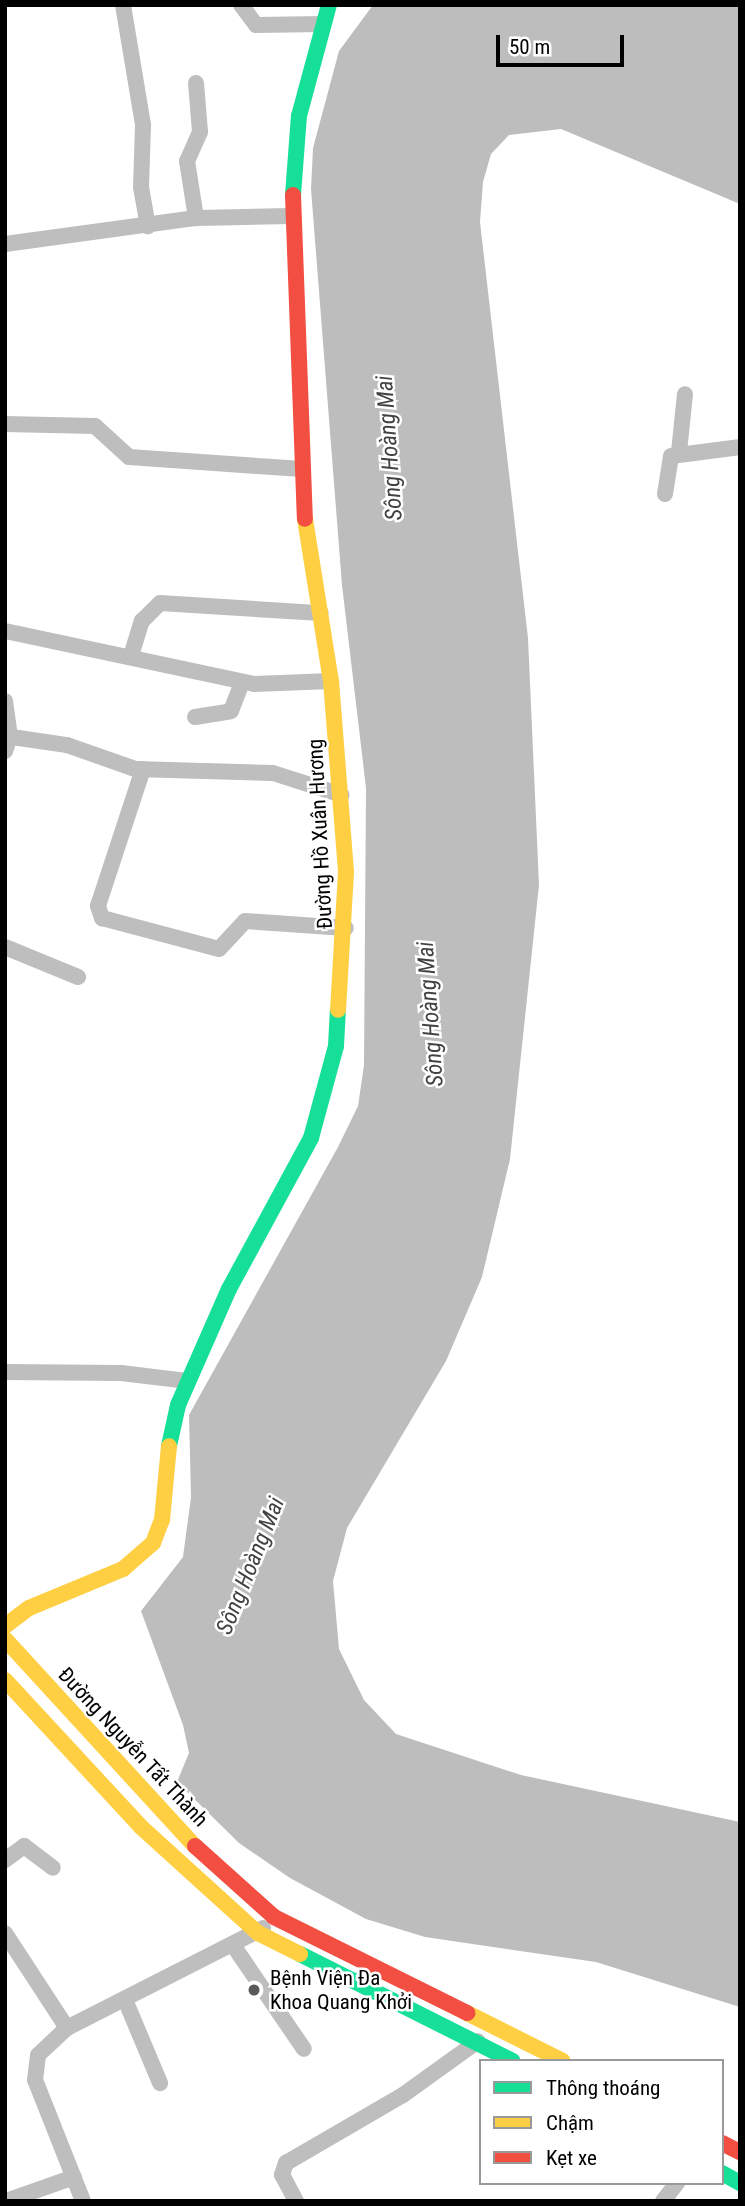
<!DOCTYPE html>
<meta charset="utf-8">
<style>
body{margin:0}
#map{position:relative;width:745px;height:2206px;overflow:hidden;background:#fff;font-family:"Roboto Condensed",sans-serif}
div>[style]{position:absolute}
.water>*{inset:0;background:#bdbdbd}
.street>*{height:16px;margin:-8px;padding:0 8px;transform-origin:8px;border-radius:8px;background:#bebebe}
.fast>*{height:16px;margin:-8px;padding:0 8px;transform-origin:8px;border-radius:8px;background:#16e098}
.slow>*{height:16px;margin:-8px;padding:0 8px;transform-origin:8px;border-radius:8px;background:#ffcf43}
.jam>*{height:16px;margin:-8px;padding:0 8px;transform-origin:8px;border-radius:8px;background:#f24e42}
.dots>*{width:19px;height:19px;translate:-50% -50%;box-sizing:border-box;border:4px solid #fff;border-radius:50%}
span{translate:-50% -50%;white-space:nowrap;text-align:center;line-height:1.15;-webkit-text-stroke:5px #fff;paint-order:stroke}
.street-label{font-size:21px;color:#000}
.poi-label{font-size:21px;color:#000}
.left{translate:0 -50%;text-align:left}
.water-label{font-size:23px;color:#424242;font-style:italic}
.frame{position:absolute;inset:0;border:7px solid #000;pointer-events:none}
.legend{position:absolute;left:479px;top:2059px;width:245px;height:126px;box-sizing:border-box;background:#fff;border:2px solid #999;margin:0;padding:9px 12px;list-style:none;font-size:21px;color:#000}
.legend li{display:flex;align-items:center;gap:14px;height:35px}
.legend b{width:35px;border:2px solid #999}
.scale{position:absolute;left:496px;top:35px;width:128px;height:32px;box-sizing:border-box;border:4px solid #000;border-top:0;padding-left:9px;font-size:21px;line-height:24px;white-space:nowrap;color:#000;-webkit-text-stroke:5px #fff;paint-order:stroke}
</style>
<div id="map">
<div class="water">
<i style="clip-path:polygon(373px 5px,740px 5px,740px 204px,561px 129px,509px 135px,491px 154px,483px 182px,480px 222px,528px 638px,539px 885px,510px 1159px,482px 1277px,446px 1361px,347px 1528px,333px 1581px,339px 1649px,364px 1700px,396px 1734px,521px 1775px,740px 1822px,740px 2007px,596px 1962px,425px 1937px,366px 1919px,290px 1878px,239px 1843px,177px 1782px,189px 1753px,183px 1725px,141px 1611px,183px 1557px,191px 1497px,189px 1415px,338px 1147px,358px 1106px,364px 1065px,366px 788px,342px 585px,311px 189px,313px 148px,339px 51px)"></i>
</div>
<div class="street">
<i style="left:123px;top:5px;width:122px;rotate:80.5deg"></i>
<i style="left:143px;top:125px;width:62px;rotate:91.8deg"></i>
<i style="left:141px;top:187px;width:40px;rotate:80deg"></i>
<i style="left:241px;top:5px;width:25px;rotate:53deg"></i>
<i style="left:256px;top:25px;width:67px;rotate:-0.9deg"></i>
<i style="left:196px;top:83px;width:49px;rotate:85.3deg"></i>
<i style="left:200px;top:132px;width:32px;rotate:114deg"></i>
<i style="left:187px;top:161px;width:58px;rotate:81deg"></i>
<i style="left:5px;top:244px;width:193px;rotate:-7.8deg"></i>
<i style="left:196px;top:218px;width:95px;rotate:-1.2deg"></i>
<i style="left:5px;top:424px;width:90px;rotate:1.3deg"></i>
<i style="left:95px;top:426px;width:46px;rotate:42.4deg"></i>
<i style="left:129px;top:457px;width:173px;rotate:4deg"></i>
<i style="left:679px;top:452px;width:58px;rotate:-84.1deg"></i>
<i style="left:665px;top:494px;width:38px;rotate:-81deg"></i>
<i style="left:671px;top:456px;width:70px;rotate:-7.4deg"></i>
<i style="left:5px;top:631px;width:255px;rotate:12deg"></i>
<i style="left:254px;top:684px;width:77px;rotate:-2.2deg"></i>
<i style="left:131px;top:656px;width:37px;rotate:-73deg"></i>
<i style="left:142px;top:621px;width:25px;rotate:-45deg"></i>
<i style="left:160px;top:603px;width:161px;rotate:3.6deg"></i>
<i style="left:5px;top:701px;width:35px;rotate:82deg"></i>
<i style="left:10px;top:736px;width:16px;rotate:108deg"></i>
<i style="left:195px;top:717px;width:36px;rotate:-9deg"></i>
<i style="left:231px;top:711px;width:31px;rotate:-69deg"></i>
<i style="left:5px;top:736px;width:63px;rotate:8.3deg"></i>
<i style="left:67px;top:745px;width:72px;rotate:19.4deg"></i>
<i style="left:135px;top:769px;width:138px;rotate:1.7deg"></i>
<i style="left:273px;top:773px;width:72px;rotate:17.7deg"></i>
<i style="left:143px;top:769px;width:144px;rotate:108.2deg"></i>
<i style="left:98px;top:906px;width:13px;rotate:72deg"></i>
<i style="left:102px;top:918px;width:121px;rotate:14.8deg"></i>
<i style="left:219px;top:949px;width:38px;rotate:-47deg"></i>
<i style="left:245px;top:921px;width:101px;rotate:4deg"></i>
<i style="left:5px;top:947px;width:79px;rotate:22.3deg"></i>
<i style="left:5px;top:1372px;width:116px;rotate:0.5deg"></i>
<i style="left:121px;top:1373px;width:66px;rotate:6.9deg"></i>
<i style="left:5px;top:1860px;width:24px;rotate:-36deg"></i>
<i style="left:24px;top:1846px;width:36px;rotate:37deg"></i>
<i style="left:5px;top:1933px;width:113px;rotate:56.9deg"></i>
<i style="left:235px;top:1948px;width:122px;rotate:55.7deg"></i>
<i style="left:126px;top:2002px;width:88px;rotate:67.2deg"></i>
<i style="left:6px;top:2201px;width:72px;rotate:-19.4deg"></i>
<i style="left:83px;top:2201px;width:130px;rotate:-111.6deg"></i>
<i style="left:35px;top:2080px;width:25px;rotate:-83deg"></i>
<i style="left:38px;top:2055px;width:40px;rotate:-43deg"></i>
<i style="left:67px;top:2028px;width:220px;rotate:-27deg"></i>
<i style="left:296px;top:2201px;width:30px;rotate:-118deg"></i>
<i style="left:282px;top:2175px;width:13px;rotate:-72deg"></i>
<i style="left:286px;top:2163px;width:135px;rotate:-30.2deg"></i>
<i style="left:403px;top:2095px;width:92px;rotate:-35.8deg"></i>
<i style="left:663px;top:2201px;width:23px;rotate:-52deg"></i>
</div>
<div class="fast">
<i style="left:293px;top:195px;width:79px;rotate:-85.7deg"></i>
<i style="left:299px;top:116px;width:115px;rotate:-74.9deg"></i>
<i style="left:169px;top:1446px;width:42px;rotate:-77.6deg"></i>
<i style="left:178px;top:1405px;width:127px;rotate:-66.3deg"></i>
<i style="left:229px;top:1289px;width:172px;rotate:-61.5deg"></i>
<i style="left:311px;top:1138px;width:95px;rotate:-74.8deg"></i>
<i style="left:336px;top:1046px;width:36px;rotate:-87deg"></i>
<i style="left:300px;top:1954px;width:238px;rotate:26.7deg"></i>
<i style="left:722px;top:2173px;width:21px;rotate:29deg"></i>
</div>
<div class="slow">
<i style="left:305px;top:519px;width:164px;rotate:80.9deg"></i>
<i style="left:331px;top:681px;width:192px;rotate:85.5deg"></i>
<i style="left:346px;top:872px;width:138px;rotate:93.3deg"></i>
<i style="left:5px;top:1626px;width:30px;rotate:-37deg"></i>
<i style="left:29px;top:1608px;width:102px;rotate:-22.5deg"></i>
<i style="left:123px;top:1569px;width:40px;rotate:-41deg"></i>
<i style="left:153px;top:1543px;width:25px;rotate:-69deg"></i>
<i style="left:162px;top:1520px;width:74px;rotate:-84.6deg"></i>
<i style="left:5px;top:1639px;width:281px;rotate:47.5deg"></i>
<i style="left:5px;top:1680px;width:200px;rotate:47.2deg"></i>
<i style="left:141px;top:1827px;width:158px;rotate:42.2deg"></i>
<i style="left:258px;top:1933px;width:47px;rotate:26.6deg"></i>
<i style="left:467px;top:2013px;width:107px;rotate:26.6deg"></i>
</div>
<div class="jam">
<i style="left:293px;top:195px;width:324px;rotate:87.9deg"></i>
<i style="left:195px;top:1846px;width:106px;rotate:41.9deg"></i>
<i style="left:274px;top:1917px;width:216px;rotate:26.4deg"></i>
<i style="left:722px;top:2143px;width:20px;rotate:27deg"></i>
</div>
<div class="dots">
<i style="left:254px;top:1990px;background:#595959"></i>
</div>
<div class="street-label">
<span style="left:320px;top:834px;rotate:-93deg">Đường Hồ Xuân Hương</span>
<span style="left:133px;top:1747px;rotate:47deg">Đường Nguyễn Tất Thành</span>
</div>
<div class="poi-label">
<span class="left" style="left:270px;top:1990px">Bệnh Viện Đa<br>Khoa Quang Khởi</span>
</div>
<div class="water-label">
<span style="left:390px;top:448px;rotate:-94deg">Sông Hoàng Mai</span>
<span style="left:431px;top:1014px;rotate:-94deg">Sông Hoàng Mai</span>
<span style="left:251px;top:1566px;rotate:-68deg">Sông Hoàng Mai</span>
</div>
<div class="frame"></div>
<ul class="legend">
<li><b style="height:9px;background:#16e098"></b>Thông thoáng</li>
<li><b style="height:9px;background:#ffcf43"></b>Chậm</li>
<li><b style="height:9px;background:#f24e42"></b>Kẹt xe</li>
</ul>
<div class="scale">50 m</div>
</div>
